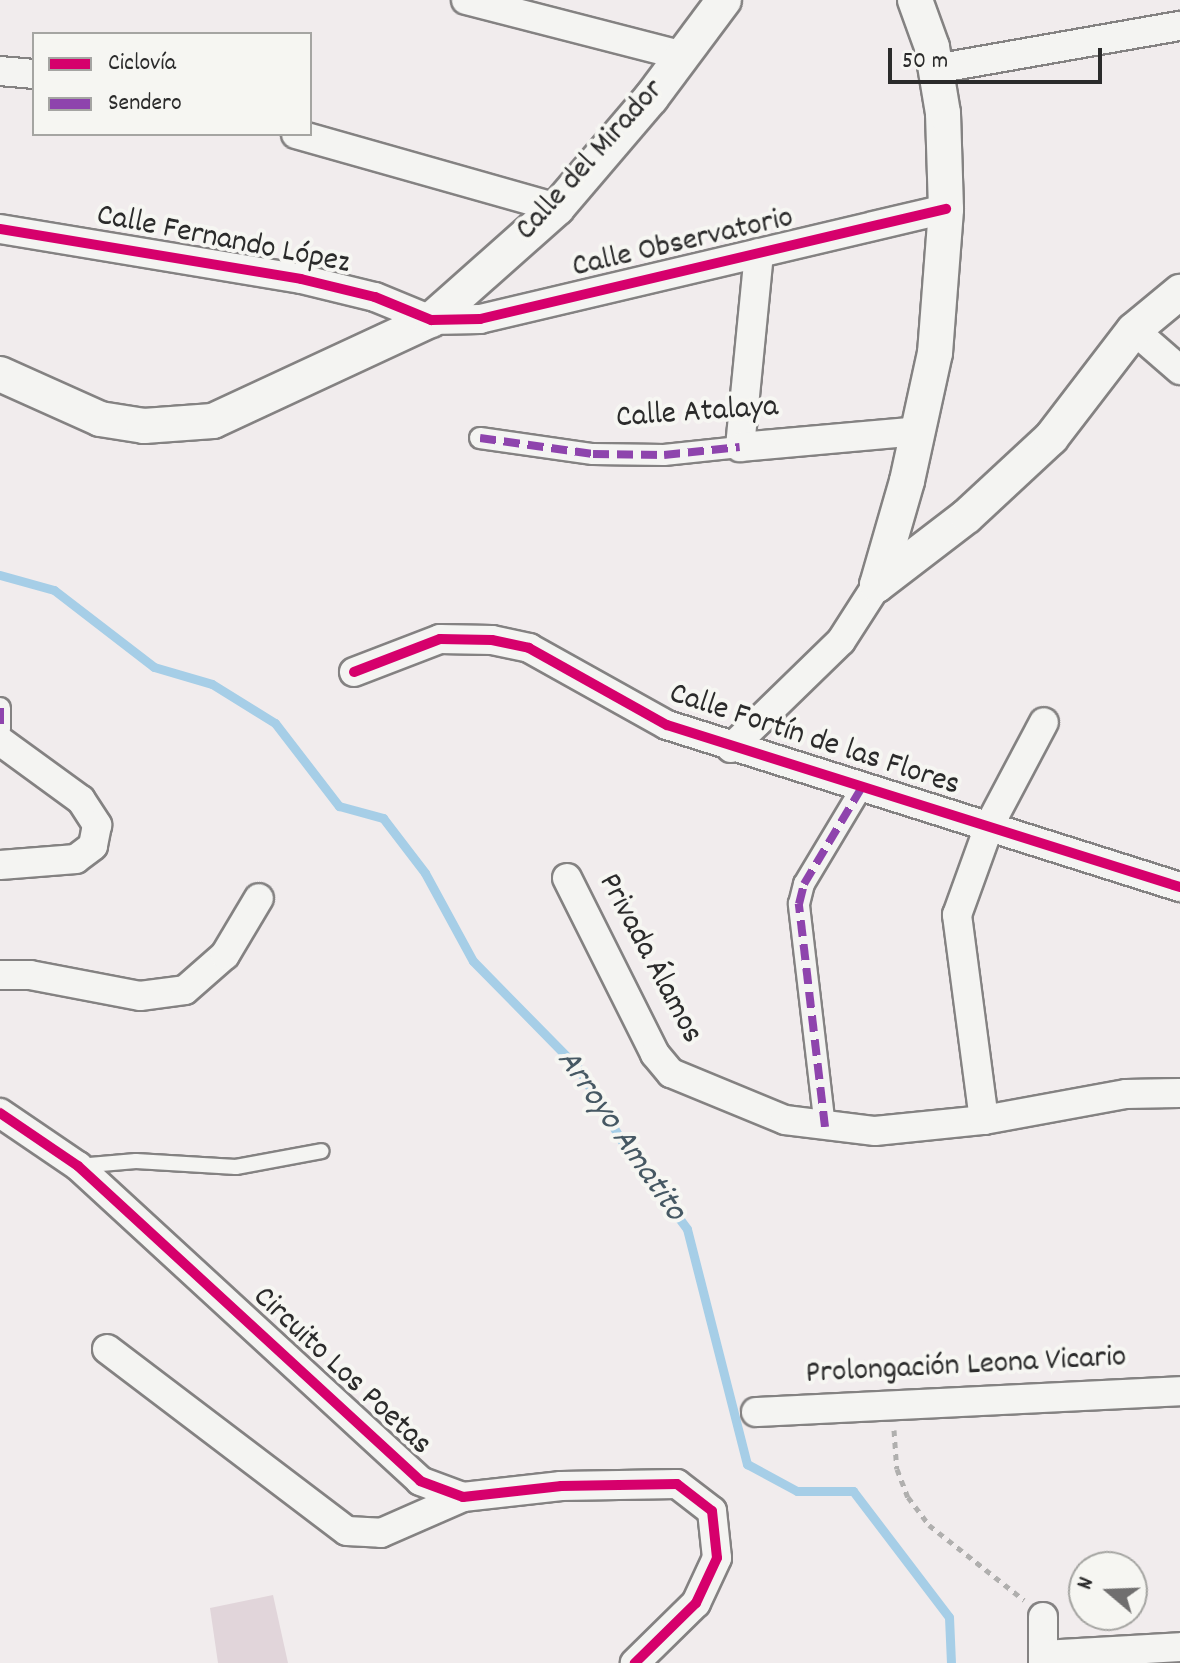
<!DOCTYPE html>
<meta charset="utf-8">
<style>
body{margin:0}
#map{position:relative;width:1180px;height:1663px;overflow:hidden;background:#f1eced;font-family:Dekko,sans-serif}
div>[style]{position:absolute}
.stream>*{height:9px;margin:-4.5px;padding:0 4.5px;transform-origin:4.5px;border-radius:4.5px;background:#a6cee7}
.building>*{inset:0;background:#e1d5da}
.path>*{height:5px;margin-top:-2.5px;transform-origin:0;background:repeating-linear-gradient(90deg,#b0afae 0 6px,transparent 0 12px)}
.roads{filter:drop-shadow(2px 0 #848282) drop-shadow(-2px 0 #848282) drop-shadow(0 2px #848282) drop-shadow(0 -2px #848282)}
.service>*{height:14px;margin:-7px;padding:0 7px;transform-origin:7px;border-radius:7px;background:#f4f4f2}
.pedestrian>*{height:20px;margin:-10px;padding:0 10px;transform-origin:10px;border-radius:10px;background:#f4f4f2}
.minor>*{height:28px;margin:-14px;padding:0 14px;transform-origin:14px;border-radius:14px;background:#f4f4f2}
.tertiary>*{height:34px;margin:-17px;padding:0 17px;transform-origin:17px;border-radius:17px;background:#f4f4f2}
.quiet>*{height:8px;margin-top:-4px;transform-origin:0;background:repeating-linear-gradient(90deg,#8e44ad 0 16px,transparent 0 24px)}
.cycleway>*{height:10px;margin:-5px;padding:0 5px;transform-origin:5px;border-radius:5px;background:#d6006c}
span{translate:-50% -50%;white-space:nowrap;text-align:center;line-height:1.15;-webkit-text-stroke:8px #f6f6f2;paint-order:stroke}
.street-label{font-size:32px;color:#2b2b2b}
.water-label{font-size:34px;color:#465863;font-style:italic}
.legend{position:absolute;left:32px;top:32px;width:280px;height:104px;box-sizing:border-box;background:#f6f6f2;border:2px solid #a5a5a2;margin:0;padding:10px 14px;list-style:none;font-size:24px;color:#2b2b2b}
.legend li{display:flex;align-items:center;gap:16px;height:40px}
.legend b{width:40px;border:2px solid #a5a5a2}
.north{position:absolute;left:1068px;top:1551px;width:80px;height:80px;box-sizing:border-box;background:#f6f6f2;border:2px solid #a5a5a2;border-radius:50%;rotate:289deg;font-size:22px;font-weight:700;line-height:32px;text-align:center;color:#2b2b2b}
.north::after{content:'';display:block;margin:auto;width:28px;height:36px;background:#706f6f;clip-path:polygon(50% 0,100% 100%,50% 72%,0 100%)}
.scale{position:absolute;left:888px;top:48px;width:214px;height:36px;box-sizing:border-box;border:4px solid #2b2b2b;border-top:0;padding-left:10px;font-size:24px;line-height:28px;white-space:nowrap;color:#2b2b2b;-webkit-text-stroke:6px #f6f6f2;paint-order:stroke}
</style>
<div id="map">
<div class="stream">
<i style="left:0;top:575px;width:56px;rotate:15.5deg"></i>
<i style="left:54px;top:590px;width:126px;rotate:37.6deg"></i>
<i style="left:154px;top:667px;width:60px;rotate:16.3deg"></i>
<i style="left:212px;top:684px;width:74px;rotate:31.8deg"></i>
<i style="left:275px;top:723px;width:105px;rotate:52.4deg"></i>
<i style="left:339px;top:806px;width:46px;rotate:15.3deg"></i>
<i style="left:383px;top:818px;width:69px;rotate:52.6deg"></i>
<i style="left:425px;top:873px;width:100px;rotate:61.4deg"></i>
<i style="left:473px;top:961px;width:150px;rotate:45.5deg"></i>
<i style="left:578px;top:1068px;width:87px;rotate:59deg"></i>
<i style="left:623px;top:1143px;width:107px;rotate:53.3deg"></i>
<i style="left:687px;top:1229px;width:243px;rotate:75.7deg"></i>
<i style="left:747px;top:1464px;width:57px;rotate:28.4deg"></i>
<i style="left:797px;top:1491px;width:56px"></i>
<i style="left:853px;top:1491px;width:158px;rotate:52.7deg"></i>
<i style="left:949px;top:1617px;width:46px;rotate:87.5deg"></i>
</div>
<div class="building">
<i style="clip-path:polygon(273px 1595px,288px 1663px,218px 1663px,210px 1608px)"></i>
</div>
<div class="path">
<i style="left:894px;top:1430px;width:39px;rotate:86deg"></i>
<i style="left:897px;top:1469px;width:30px;rotate:69deg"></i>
<i style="left:908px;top:1497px;width:35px;rotate:53deg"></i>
<i style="left:929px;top:1525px;width:121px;rotate:38.3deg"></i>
</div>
<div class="roads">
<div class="service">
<i style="left:78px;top:1166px;width:58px;rotate:-4.9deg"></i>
<i style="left:136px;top:1161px;width:100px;rotate:3.4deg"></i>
<i style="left:236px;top:1167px;width:87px;rotate:-10.5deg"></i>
</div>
<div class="pedestrian">
<i style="left:480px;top:438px;width:114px;rotate:8.1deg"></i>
<i style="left:593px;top:454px;width:71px;rotate:0.8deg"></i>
<i style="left:664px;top:455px;width:76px;rotate:-6deg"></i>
<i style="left:0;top:708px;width:21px;rotate:90deg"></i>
<i style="left:825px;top:1127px;width:225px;rotate:-96.7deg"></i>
<i style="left:799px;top:904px;width:21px;rotate:-76deg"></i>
<i style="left:804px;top:884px;width:113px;rotate:-59.1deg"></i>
</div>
<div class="minor">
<i style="left:466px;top:0;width:225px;rotate:14.4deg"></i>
<i style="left:935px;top:69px;width:249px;rotate:-10deg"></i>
<i style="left:0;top:71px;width:34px;rotate:5deg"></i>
<i style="left:296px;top:134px;width:271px;rotate:15.8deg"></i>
<i style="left:0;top:229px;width:305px;rotate:9.4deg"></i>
<i style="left:301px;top:279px;width:76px;rotate:13.7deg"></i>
<i style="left:375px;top:297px;width:61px;rotate:22.3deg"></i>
<i style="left:431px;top:320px;width:49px;rotate:-1.2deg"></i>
<i style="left:480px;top:319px;width:479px;rotate:-13.3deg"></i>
<i style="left:759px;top:253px;width:195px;rotate:95.6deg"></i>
<i style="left:740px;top:447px;width:179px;rotate:-5.1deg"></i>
<i style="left:1134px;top:330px;width:61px;rotate:41deg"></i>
<i style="left:354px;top:672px;width:92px;rotate:-21deg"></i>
<i style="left:440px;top:639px;width:52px;rotate:1.1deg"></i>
<i style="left:492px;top:640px;width:38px;rotate:12deg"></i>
<i style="left:529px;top:648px;width:158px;rotate:29.2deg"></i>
<i style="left:667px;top:725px;width:538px;rotate:17.53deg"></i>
<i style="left:0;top:741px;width:100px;rotate:36.1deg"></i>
<i style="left:81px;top:800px;width:30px;rotate:57deg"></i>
<i style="left:97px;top:825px;width:21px;rotate:101deg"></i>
<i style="left:93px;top:846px;width:21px;rotate:143deg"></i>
<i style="left:76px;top:859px;width:76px;rotate:175.5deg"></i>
<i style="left:731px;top:748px;width:153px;rotate:-44.2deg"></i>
<i style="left:841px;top:641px;width:67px;rotate:-57.3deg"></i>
<i style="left:567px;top:878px;width:197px;rotate:63.4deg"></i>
<i style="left:655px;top:1054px;width:25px;rotate:50deg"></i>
<i style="left:671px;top:1073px;width:123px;rotate:22.4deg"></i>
<i style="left:785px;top:1120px;width:91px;rotate:7deg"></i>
<i style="left:875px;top:1131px;width:110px;rotate:-5.8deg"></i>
<i style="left:984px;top:1120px;width:144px;rotate:-10.4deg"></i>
<i style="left:1126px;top:1094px;width:54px;rotate:-1.1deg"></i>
<i style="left:0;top:975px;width:30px"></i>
<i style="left:30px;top:975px;width:112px;rotate:10.8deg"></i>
<i style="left:140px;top:996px;width:45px;rotate:-7.6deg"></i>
<i style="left:185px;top:990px;width:53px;rotate:-41.2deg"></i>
<i style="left:225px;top:955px;width:66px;rotate:-59.2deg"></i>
<i style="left:0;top:1113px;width:94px;rotate:34.2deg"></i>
<i style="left:78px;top:1166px;width:465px;rotate:42.6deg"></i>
<i style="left:420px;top:1481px;width:46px;rotate:20.4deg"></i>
<i style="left:463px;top:1497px;width:99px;rotate:-6.4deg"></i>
<i style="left:561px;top:1486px;width:116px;rotate:-1deg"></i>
<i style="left:677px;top:1484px;width:44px;rotate:37.6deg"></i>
<i style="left:712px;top:1511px;width:47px;rotate:83.9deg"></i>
<i style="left:717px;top:1558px;width:50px;rotate:115deg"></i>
<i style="left:696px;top:1603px;width:86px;rotate:135.5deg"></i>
<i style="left:984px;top:1120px;width:207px;rotate:-97.5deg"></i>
<i style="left:957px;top:915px;width:97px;rotate:-70.1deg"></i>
<i style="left:990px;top:824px;width:115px;rotate:-62.1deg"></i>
<i style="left:107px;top:1349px;width:301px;rotate:37.2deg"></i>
<i style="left:347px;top:1531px;width:34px;rotate:3deg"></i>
<i style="left:381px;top:1533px;width:90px;rotate:-23.7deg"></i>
<i style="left:756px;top:1412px;width:425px;rotate:-2.8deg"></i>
<i style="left:1043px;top:1617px;width:46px;rotate:90deg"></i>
<i style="left:1043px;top:1655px;width:137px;rotate:-3.3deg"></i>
</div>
<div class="tertiary">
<i style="left:0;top:374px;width:110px;rotate:24.2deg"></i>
<i style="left:100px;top:419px;width:45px;rotate:9deg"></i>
<i style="left:144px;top:426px;width:69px;rotate:-4.1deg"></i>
<i style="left:213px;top:421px;width:240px;rotate:-24.9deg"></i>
<i style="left:431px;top:320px;width:169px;rotate:-41.6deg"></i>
<i style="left:557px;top:208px;width:145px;rotate:-49.5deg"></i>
<i style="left:651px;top:98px;width:122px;rotate:-53.3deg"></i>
<i style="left:877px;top:585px;width:108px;rotate:-73.9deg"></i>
<i style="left:907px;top:481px;width:131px;rotate:-77.7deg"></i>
<i style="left:935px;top:353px;width:144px;rotate:-85.6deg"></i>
<i style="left:946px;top:209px;width:96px;rotate:-91.8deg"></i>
<i style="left:943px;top:113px;width:67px;rotate:-99.5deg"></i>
<i style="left:932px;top:47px;width:50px;rotate:-109.9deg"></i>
<i style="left:877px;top:585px;width:113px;rotate:-37.5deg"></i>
<i style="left:967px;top:516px;width:115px;rotate:-42.9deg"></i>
<i style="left:1051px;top:438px;width:136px;rotate:-52.5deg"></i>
<i style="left:1134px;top:330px;width:60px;rotate:-39.6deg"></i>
</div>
</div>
<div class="quiet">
<i style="left:480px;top:438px;width:114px;rotate:8.1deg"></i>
<i style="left:593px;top:454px;width:71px;rotate:0.8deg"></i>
<i style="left:664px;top:455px;width:76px;rotate:-6deg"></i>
<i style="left:0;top:708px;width:21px;rotate:90deg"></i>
<i style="left:825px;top:1127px;width:225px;rotate:-96.7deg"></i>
<i style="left:799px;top:904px;width:21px;rotate:-76deg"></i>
<i style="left:804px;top:884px;width:113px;rotate:-59.1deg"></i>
</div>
<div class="cycleway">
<i style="left:0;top:229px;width:305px;rotate:9.4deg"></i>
<i style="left:301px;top:279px;width:76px;rotate:13.7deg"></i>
<i style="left:375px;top:297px;width:61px;rotate:22.3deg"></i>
<i style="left:431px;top:320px;width:49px;rotate:-1.2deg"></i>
<i style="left:480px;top:319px;width:479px;rotate:-13.3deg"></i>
<i style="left:354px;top:672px;width:92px;rotate:-21deg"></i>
<i style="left:440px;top:639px;width:52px;rotate:1.1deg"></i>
<i style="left:492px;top:640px;width:38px;rotate:12deg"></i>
<i style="left:529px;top:648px;width:158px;rotate:29.2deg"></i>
<i style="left:667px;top:725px;width:538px;rotate:17.53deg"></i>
<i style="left:0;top:1113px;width:94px;rotate:34.2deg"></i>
<i style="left:78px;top:1166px;width:465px;rotate:42.6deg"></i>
<i style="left:420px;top:1481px;width:46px;rotate:20.4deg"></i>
<i style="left:463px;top:1497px;width:99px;rotate:-6.4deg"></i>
<i style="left:561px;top:1486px;width:116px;rotate:-1deg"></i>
<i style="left:677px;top:1484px;width:44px;rotate:37.6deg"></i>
<i style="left:712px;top:1511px;width:47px;rotate:83.9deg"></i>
<i style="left:717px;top:1558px;width:50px;rotate:115deg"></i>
<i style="left:696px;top:1603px;width:86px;rotate:135.5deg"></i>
</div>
<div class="street-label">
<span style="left:591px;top:161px;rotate:-48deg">Calle del Mirador</span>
<span style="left:223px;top:241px;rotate:11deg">Calle Fernando López</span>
<span style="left:683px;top:244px;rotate:-13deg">Calle Observatorio</span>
<span style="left:697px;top:414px;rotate:-4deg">Calle Atalaya</span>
<span style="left:814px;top:741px;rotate:18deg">Calle Fortín de las Flores</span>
<span style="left:649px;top:959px;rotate:62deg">Privada Álamos</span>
<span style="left:966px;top:1367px;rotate:-3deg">Prolongación Leona Vicario</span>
<span style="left:341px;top:1372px;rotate:43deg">Circuito Los Poetas</span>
</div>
<div class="water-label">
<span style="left:620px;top:1136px;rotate:55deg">Arroyo Amatito</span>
</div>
<ul class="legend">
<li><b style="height:10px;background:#d6006c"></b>Ciclovía</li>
<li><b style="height:10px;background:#8e44ad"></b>Sendero</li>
</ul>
<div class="north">N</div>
<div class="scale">50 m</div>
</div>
